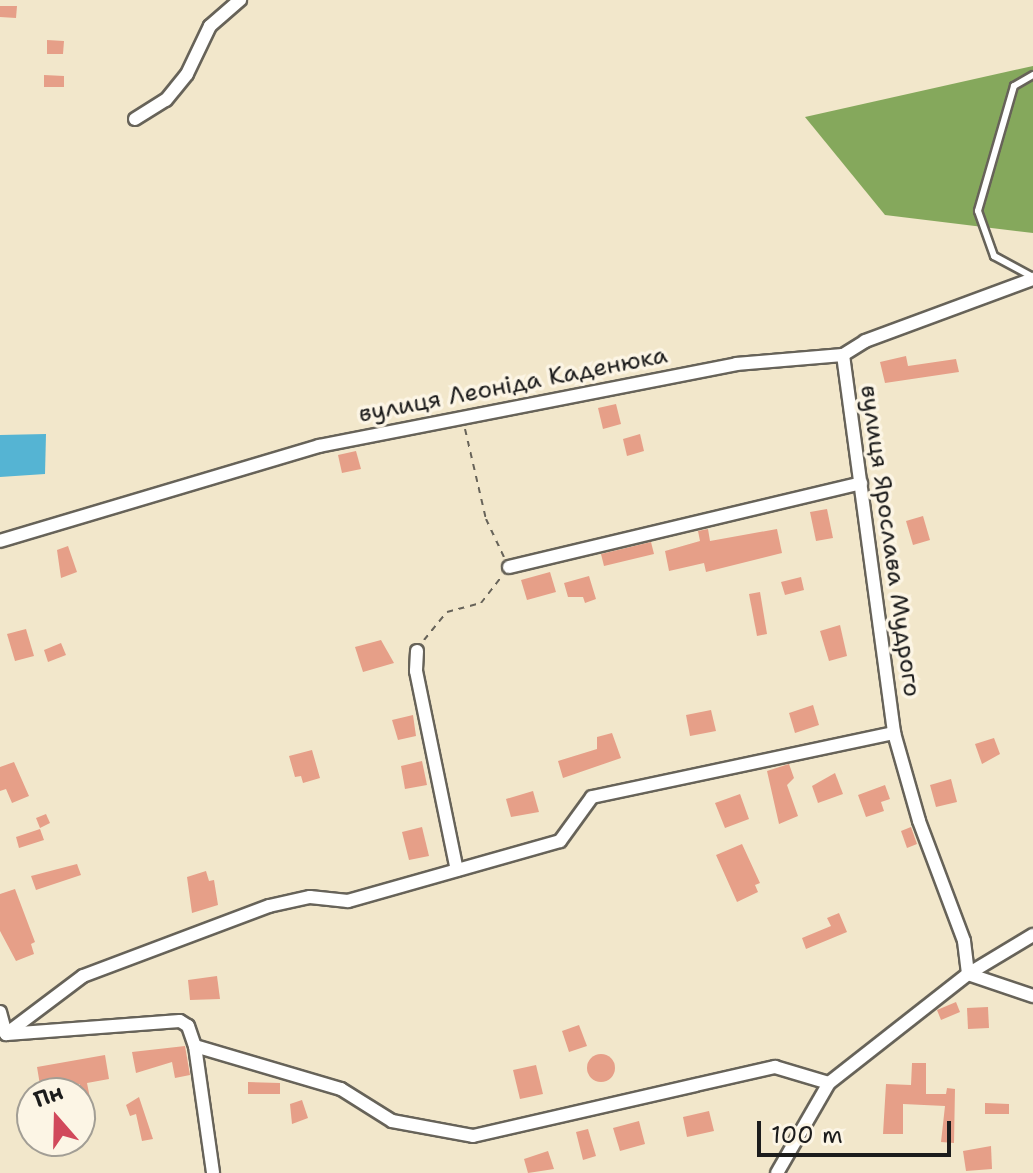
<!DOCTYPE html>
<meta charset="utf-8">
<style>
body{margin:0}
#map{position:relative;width:1033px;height:1173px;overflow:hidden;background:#f2e7cb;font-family:"Shantell Sans",sans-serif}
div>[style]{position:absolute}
.forest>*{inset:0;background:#85a85c}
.water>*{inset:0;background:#55b4d3}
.building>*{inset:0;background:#e69f88}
.round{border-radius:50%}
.path>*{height:2px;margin-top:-1px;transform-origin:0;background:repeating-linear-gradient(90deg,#676359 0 6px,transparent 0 12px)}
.roads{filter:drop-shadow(2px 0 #676359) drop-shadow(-2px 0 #676359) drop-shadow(0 2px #676359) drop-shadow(0 -2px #676359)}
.service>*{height:6px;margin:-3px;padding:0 3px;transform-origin:3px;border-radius:3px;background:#fff}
.minor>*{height:12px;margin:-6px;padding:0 6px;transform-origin:6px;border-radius:6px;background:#fff}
span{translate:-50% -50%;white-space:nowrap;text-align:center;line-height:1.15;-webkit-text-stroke:7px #fcf5e5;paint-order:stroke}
.street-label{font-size:24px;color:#1c1c1c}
.north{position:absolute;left:16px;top:1077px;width:80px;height:80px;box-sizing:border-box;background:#fcf5e5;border:2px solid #a29e95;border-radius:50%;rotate:340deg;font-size:22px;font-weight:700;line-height:32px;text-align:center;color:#1c1c1c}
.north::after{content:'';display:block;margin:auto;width:28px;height:36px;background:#d1495b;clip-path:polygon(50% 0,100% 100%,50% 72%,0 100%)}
.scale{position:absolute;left:757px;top:1121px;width:194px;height:36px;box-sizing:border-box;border:4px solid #1c1c1c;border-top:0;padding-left:10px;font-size:24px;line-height:28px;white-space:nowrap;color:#1c1c1c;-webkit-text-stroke:6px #fcf5e5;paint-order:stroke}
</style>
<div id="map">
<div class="forest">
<i style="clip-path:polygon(1033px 66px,1033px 233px,885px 215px,805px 117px)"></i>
</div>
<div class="water">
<i style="clip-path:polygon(46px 434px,45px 474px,0 477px,0 435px)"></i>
</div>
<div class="building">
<i style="clip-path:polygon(0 6px,17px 6px,16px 18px,0 17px)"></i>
<i style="clip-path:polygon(47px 40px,64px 41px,63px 54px,47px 54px)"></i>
<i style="clip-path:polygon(44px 75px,64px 76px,64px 87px,44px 87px)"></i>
<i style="clip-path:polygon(906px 356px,908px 366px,956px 359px,959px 372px,885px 383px,880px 362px)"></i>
<i style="clip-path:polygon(616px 404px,621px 424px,603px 429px,598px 408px)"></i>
<i style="clip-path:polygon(640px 434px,644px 451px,627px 456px,623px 439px)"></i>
<i style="clip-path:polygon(356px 451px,361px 469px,342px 473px,338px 455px)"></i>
<i style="clip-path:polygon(827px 509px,833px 538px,816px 541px,810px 512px)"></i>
<i style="clip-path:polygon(923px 516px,930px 540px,913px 545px,906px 521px)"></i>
<i style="clip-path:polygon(708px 529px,710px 541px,777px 529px,782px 553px,706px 572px,704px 563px,669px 571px,665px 551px,700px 541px,698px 531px)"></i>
<i style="clip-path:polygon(651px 542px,654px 554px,604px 566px,601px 554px)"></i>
<i style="clip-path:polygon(68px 546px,77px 572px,61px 578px,57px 550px)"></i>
<i style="clip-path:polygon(550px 572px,556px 592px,527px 600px,521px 580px)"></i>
<i style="clip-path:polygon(589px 576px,596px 599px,585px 603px,583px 597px,568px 597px,564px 583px)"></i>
<i style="clip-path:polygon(801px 577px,804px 590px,785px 595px,781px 582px)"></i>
<i style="clip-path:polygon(760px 592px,767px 634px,757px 636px,749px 594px)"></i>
<i style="clip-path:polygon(840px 625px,847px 656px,829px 661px,820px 631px)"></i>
<i style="clip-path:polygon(26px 629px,34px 656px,15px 661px,7px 634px)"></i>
<i style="clip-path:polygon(381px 640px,394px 663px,363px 672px,355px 647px)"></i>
<i style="clip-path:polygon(61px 643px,66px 655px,48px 662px,44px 650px)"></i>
<i style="clip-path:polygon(813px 705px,819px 725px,795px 733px,789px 713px)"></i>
<i style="clip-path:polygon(711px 710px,716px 731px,690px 736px,686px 715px)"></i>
<i style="clip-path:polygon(413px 715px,416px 736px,398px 740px,392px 720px)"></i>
<i style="clip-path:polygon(612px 733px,621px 758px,563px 778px,558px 761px,597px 749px,597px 737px)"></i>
<i style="clip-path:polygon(994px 738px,1000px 754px,982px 764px,975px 744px)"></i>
<i style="clip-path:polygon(312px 750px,320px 778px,303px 783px,301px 776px,295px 777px,289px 756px)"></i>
<i style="clip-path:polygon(422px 761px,427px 785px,405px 789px,401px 766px)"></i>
<i style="clip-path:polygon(14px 762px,29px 796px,12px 803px,6px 789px,0 791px,0 767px)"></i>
<i style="clip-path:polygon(789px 764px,794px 778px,787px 785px,798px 816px,779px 824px,767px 771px)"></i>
<i style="clip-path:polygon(835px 773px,843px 794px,818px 803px,812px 786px)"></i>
<i style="clip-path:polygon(951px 779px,957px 802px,936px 807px,930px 785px)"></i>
<i style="clip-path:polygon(885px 785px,890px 799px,881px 802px,884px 811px,866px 817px,858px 795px)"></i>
<i style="clip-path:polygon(533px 791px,539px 812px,511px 817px,506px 799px)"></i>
<i style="clip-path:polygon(740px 794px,749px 819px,725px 828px,715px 803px)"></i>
<i style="clip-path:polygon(46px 814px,50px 823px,40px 828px,36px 818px)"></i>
<i style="clip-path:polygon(422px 827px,429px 856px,409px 860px,402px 832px)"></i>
<i style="clip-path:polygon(911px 827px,917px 844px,907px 848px,901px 831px)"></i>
<i style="clip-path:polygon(40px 829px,44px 840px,19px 848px,16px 837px)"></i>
<i style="clip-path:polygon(742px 844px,760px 883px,755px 885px,758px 892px,737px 902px,716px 855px)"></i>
<i style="clip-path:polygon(77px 864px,81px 875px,36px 890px,31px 876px)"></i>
<i style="clip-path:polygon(206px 871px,209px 881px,214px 880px,218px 905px,192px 913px,187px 877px)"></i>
<i style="clip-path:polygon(15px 889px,35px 942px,31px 944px,34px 954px,16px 961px,0 931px,0 894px)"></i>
<i style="clip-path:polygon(839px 913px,847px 932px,806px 949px,802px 938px,831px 926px,827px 918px)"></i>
<i style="clip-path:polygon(217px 976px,220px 999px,190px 1000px,188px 980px)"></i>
<i style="clip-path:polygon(956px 1002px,960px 1012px,941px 1020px,937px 1010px)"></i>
<i style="clip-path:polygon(988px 1007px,989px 1028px,968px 1029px,967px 1008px)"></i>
<i style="clip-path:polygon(579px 1025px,587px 1046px,569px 1052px,562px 1031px)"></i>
<i style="clip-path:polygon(185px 1046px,190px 1075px,175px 1078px,172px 1062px,136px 1073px,132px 1052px)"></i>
<i class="round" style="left:587px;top:1054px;width:28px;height:28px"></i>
<i style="clip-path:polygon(105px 1055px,109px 1079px,87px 1083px,94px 1118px,80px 1120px,80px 1084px,41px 1091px,37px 1067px)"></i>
<i style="clip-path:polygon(912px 1063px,926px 1063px,926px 1094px,946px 1094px,947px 1088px,955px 1089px,954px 1143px,941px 1142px,945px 1106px,903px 1104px,903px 1134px,883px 1134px,886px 1084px,911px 1085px)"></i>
<i style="clip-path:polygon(536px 1065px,543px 1094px,520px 1099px,513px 1070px)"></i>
<i style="clip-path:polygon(248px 1082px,280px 1083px,280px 1094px,248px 1094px)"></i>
<i style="clip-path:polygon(139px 1097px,153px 1139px,142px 1141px,136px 1114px,130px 1116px,126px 1105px)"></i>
<i style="clip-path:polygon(302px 1100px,308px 1118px,292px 1124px,290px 1104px)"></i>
<i style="clip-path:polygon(985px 1103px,1009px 1104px,1009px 1114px,985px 1114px)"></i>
<i style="clip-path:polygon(709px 1111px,714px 1131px,687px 1137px,683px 1117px)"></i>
<i style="clip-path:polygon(639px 1121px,645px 1144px,620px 1151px,613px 1128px)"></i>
<i style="clip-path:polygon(588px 1129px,596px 1156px,583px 1160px,576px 1132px)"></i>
<i style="clip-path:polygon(991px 1146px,992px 1169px,966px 1171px,963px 1151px)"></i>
<i style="clip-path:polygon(548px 1151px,554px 1169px,528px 1173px,524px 1159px)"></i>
</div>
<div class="path">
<i style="left:465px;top:429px;width:92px;rotate:76.9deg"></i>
<i style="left:486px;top:519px;width:42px;rotate:64.7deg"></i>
<i style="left:424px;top:640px;width:36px;rotate:-51deg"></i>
<i style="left:447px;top:612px;width:35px;rotate:-15deg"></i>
<i style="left:481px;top:603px;width:34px;rotate:-52deg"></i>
</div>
<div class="roads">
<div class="service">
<i style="left:1033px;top:75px;width:22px;rotate:150deg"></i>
<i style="left:1014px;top:86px;width:130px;rotate:106.1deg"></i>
<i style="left:978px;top:211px;width:48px;rotate:70.4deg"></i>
<i style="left:994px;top:256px;width:44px;rotate:28.3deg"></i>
</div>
<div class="minor">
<i style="left:135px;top:119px;width:36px;rotate:-32deg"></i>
<i style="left:166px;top:100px;width:33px;rotate:-51deg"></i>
<i style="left:187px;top:74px;width:53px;rotate:-64.4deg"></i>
<i style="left:210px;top:26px;width:40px;rotate:-41deg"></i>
<i style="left:843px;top:355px;width:381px;rotate:82.3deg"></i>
<i style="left:894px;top:733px;width:91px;rotate:74.1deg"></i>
<i style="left:919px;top:821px;width:128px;rotate:69.4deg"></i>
<i style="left:964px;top:941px;width:33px;rotate:83deg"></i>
<i style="left:968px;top:974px;width:69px;rotate:18.7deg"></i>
<i style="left:0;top:541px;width:333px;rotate:-16.6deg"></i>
<i style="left:319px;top:446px;width:425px;rotate:-11.1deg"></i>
<i style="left:736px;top:364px;width:107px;rotate:-4.8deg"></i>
<i style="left:843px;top:355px;width:26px;rotate:-32deg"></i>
<i style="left:865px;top:341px;width:179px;rotate:-20.3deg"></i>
<i style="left:509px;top:567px;width:362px;rotate:-13.4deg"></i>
<i style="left:417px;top:651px;width:20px;rotate:93deg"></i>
<i style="left:416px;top:671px;width:203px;rotate:78.4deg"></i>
<i style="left:0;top:1012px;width:23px;rotate:75deg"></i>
<i style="left:6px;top:1034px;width:96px;rotate:-37deg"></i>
<i style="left:83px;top:976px;width:199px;rotate:-20.6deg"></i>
<i style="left:269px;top:906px;width:42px;rotate:-12.4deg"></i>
<i style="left:310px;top:897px;width:38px;rotate:6deg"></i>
<i style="left:348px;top:901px;width:220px;rotate:-15.8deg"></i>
<i style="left:560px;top:841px;width:54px;rotate:-54deg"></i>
<i style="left:592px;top:797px;width:309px;rotate:-12deg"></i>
<i style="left:7px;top:1034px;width:173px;rotate:-4.3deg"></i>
<i style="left:180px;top:1021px;width:9px;rotate:32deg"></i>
<i style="left:188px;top:1026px;width:21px;rotate:71deg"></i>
<i style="left:195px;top:1046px;width:152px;rotate:16.4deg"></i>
<i style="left:341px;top:1089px;width:60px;rotate:32.1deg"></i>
<i style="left:392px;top:1121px;width:82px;rotate:10.5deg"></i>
<i style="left:473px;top:1136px;width:310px;rotate:-12.9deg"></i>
<i style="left:775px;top:1067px;width:56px;rotate:16.5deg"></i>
<i style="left:195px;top:1046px;width:128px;rotate:81.9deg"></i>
<i style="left:777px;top:1173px;width:104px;rotate:-60deg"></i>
<i style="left:829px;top:1083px;width:177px;rotate:-38.1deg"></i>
<i style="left:968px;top:974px;width:76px;rotate:-31deg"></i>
</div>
</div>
<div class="street-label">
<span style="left:513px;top:385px;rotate:-11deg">вулиця Леоніда Каденюка</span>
<span style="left:890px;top:541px;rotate:82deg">вулиця Ярослава Мудрого</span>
</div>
<div class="north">Пн</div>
<div class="scale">100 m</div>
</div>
